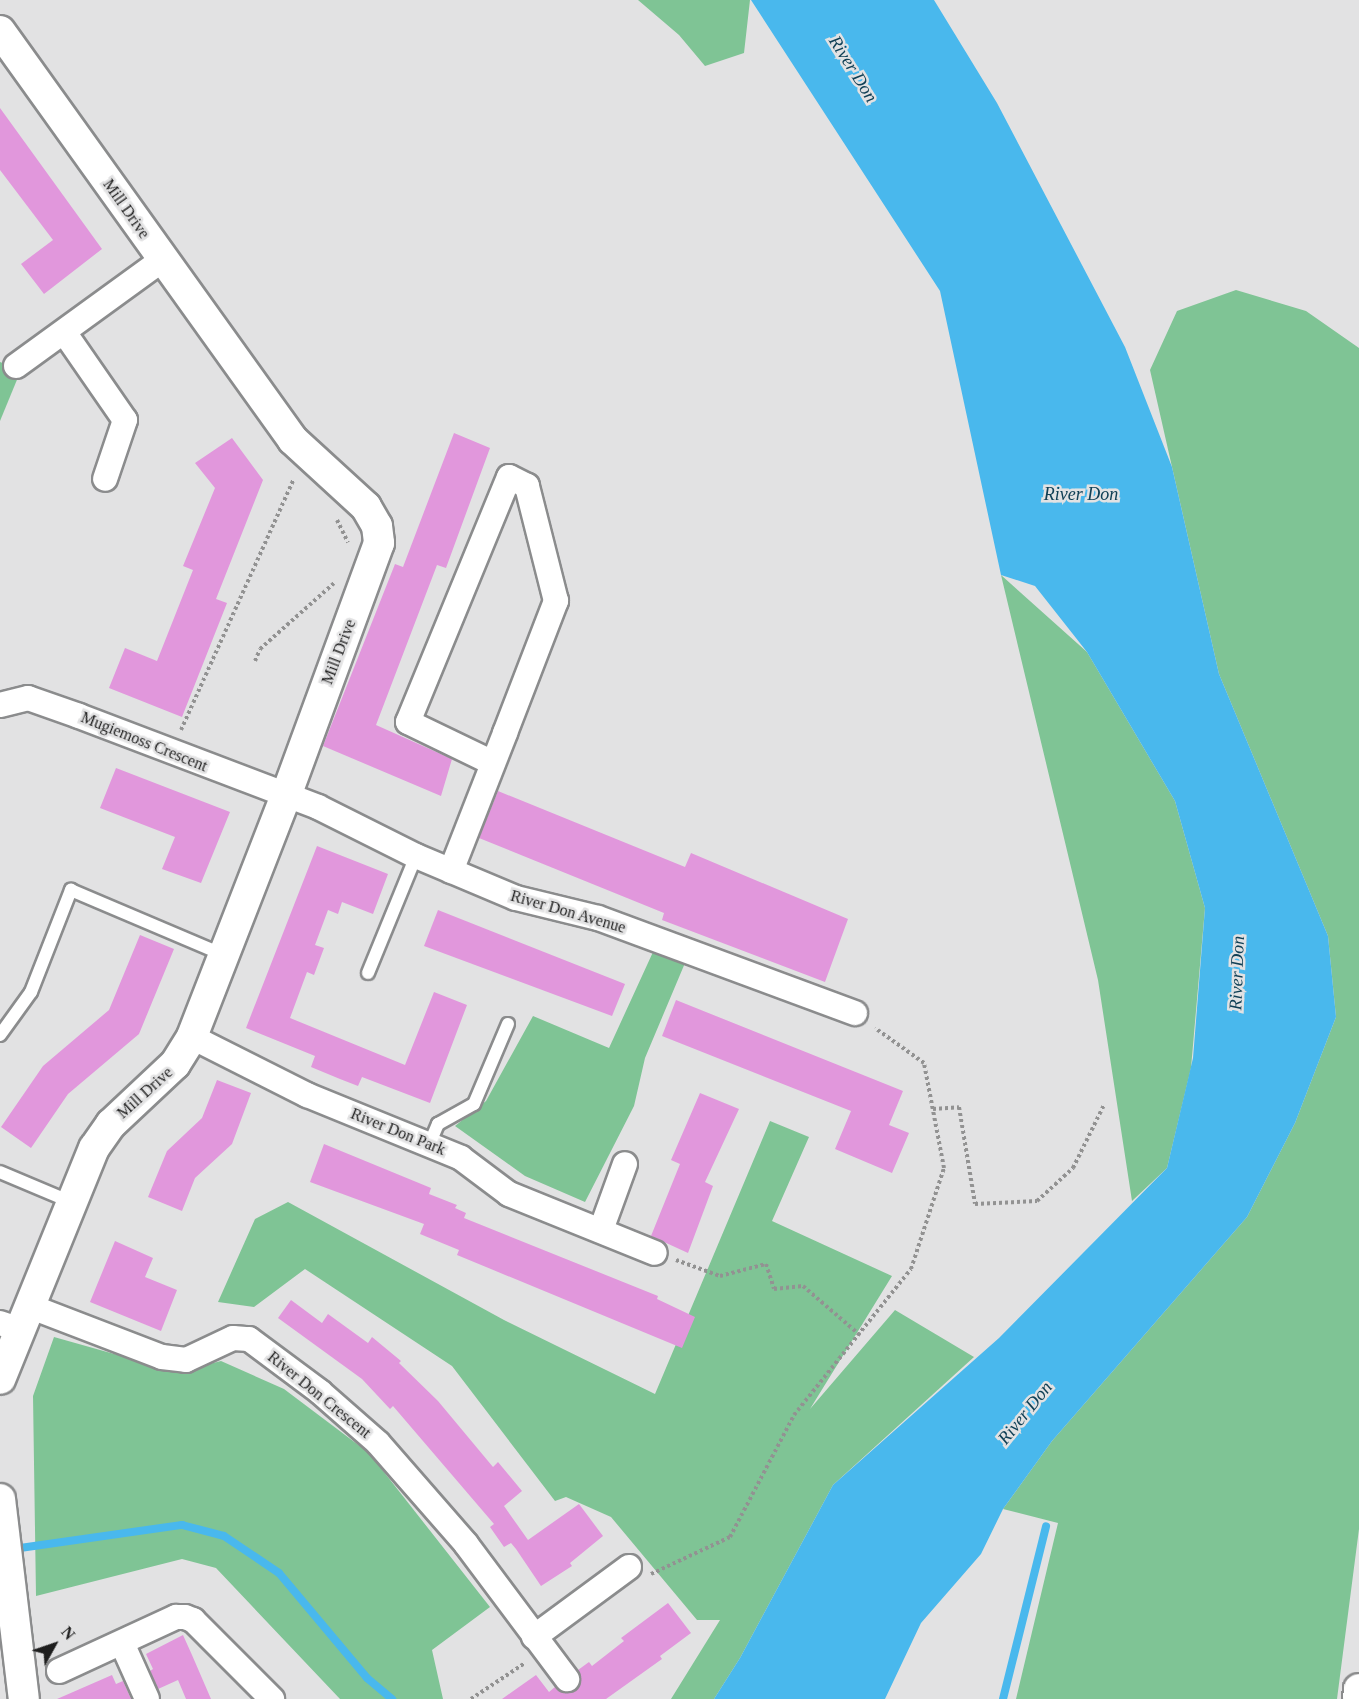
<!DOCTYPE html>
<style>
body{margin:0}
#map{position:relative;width:1359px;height:1699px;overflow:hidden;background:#e2e2e3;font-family:"Times New Roman",serif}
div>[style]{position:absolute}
.green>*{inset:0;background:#7fc495}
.water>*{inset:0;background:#49b8ed}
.stream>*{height:8px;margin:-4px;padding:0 4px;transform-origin:4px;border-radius:4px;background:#49b8ed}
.building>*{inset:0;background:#e197dc}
.path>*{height:4px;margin-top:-2px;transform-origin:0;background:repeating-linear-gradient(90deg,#929292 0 3px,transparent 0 6px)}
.roads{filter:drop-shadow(2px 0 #8b8c8d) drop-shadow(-2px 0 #8b8c8d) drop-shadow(0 2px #8b8c8d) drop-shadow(0 -2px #8b8c8d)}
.service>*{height:12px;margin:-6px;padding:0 6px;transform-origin:6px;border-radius:6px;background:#fff}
.minor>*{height:24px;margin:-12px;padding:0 12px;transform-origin:12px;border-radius:12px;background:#fff}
.tertiary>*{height:30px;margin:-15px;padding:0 15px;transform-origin:15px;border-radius:15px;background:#fff}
span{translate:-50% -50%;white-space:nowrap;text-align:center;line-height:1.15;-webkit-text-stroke:5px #e2e2e3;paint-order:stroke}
.street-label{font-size:16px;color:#1e1e1e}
.water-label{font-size:18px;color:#104056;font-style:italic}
.north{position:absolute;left:24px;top:1615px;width:60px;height:60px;-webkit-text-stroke:4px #e2e2e3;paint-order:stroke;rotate:50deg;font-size:16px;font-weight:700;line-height:24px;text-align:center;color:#1e1e1e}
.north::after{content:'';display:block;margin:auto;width:21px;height:27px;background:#1e1e1e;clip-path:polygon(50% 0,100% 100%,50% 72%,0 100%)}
</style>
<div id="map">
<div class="green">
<i style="clip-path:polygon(638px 0,750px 0,744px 53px,705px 66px,679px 35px)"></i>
<i style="clip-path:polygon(1236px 290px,1306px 311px,1359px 348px,1359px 1529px,1337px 1699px,1016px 1699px,1058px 1523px,1003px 1509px,1052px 1441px,1247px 1217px,1295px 1123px,1336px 1017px,1328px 936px,1219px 674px,1150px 370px,1177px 311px)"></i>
<i style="clip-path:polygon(0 362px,21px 370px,0 421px)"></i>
<i style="clip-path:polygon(1001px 575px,1087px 652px,1175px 801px,1205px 908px,1191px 1068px,1167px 1168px,1132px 1201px,1098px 980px)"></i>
<i style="clip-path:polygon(653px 952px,685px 963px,645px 1058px,634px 1106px,585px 1202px,525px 1176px,455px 1126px,486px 1101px,533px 1016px,609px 1048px)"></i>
<i style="clip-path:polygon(770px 1121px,809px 1137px,772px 1221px,892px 1276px,810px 1409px,895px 1310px,974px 1357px,833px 1485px,740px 1658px,714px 1699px,671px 1699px,720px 1620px,697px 1620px,611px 1517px,566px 1497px,555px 1501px,452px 1366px,305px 1269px,254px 1307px,218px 1302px,255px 1219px,288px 1202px,504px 1320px,655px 1394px)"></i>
<i style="clip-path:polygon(54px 1337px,178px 1372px,221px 1361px,284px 1389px,369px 1453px,490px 1607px,432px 1650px,443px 1699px,340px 1699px,216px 1568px,182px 1559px,36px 1596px,33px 1396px)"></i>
</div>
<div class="water">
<i style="clip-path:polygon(751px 0,934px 0,997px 103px,1125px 347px,1172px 467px,1219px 674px,1328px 936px,1336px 1017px,1295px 1123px,1247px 1217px,1052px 1441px,1003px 1509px,981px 1554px,921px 1623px,885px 1699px,714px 1699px,740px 1658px,833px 1485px,999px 1338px,1167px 1168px,1193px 1058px,1205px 908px,1175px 801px,1087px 652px,1035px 586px,1001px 575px,940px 291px)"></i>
</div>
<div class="stream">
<i style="left:13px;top:1549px;width:171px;rotate:-8.1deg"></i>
<i style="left:182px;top:1525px;width:43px;rotate:14.7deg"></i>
<i style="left:224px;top:1536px;width:66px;rotate:33.9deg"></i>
<i style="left:279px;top:1573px;width:137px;rotate:50deg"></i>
<i style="left:367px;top:1678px;width:33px;rotate:40deg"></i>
<i style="left:1003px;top:1699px;width:178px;rotate:-76deg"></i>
</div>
<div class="building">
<i style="clip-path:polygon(0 108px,102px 249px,44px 294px,21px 264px,53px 240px,0 170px)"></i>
<i style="clip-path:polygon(454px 433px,490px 448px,446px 568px,437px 565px,376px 725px,452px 759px,441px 796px,323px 746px,395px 564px,403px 567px)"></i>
<i style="clip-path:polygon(232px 438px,263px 480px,216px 599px,227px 603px,182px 717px,109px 688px,125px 648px,157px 661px,193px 570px,183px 566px,215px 488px,195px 463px)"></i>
<i style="clip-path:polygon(116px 768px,230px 812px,201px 883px,162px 869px,175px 837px,100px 808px)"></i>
<i style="clip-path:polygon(498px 791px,685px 867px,691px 853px,848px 919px,825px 982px,662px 920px,664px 913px,479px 838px)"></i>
<i style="clip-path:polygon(317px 846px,388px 874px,373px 914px,342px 902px,338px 914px,328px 910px,315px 945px,324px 948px,314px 975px,307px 972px,290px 1018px,405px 1065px,434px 992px,467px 1005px,430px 1103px,362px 1077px,358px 1086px,340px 1079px,311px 1067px,315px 1056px,246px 1028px)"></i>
<i style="clip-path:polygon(438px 910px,625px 984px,612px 1016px,424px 946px)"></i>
<i style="clip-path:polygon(140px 935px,174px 949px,139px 1034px,68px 1094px,31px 1148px,1px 1127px,43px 1066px,109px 1010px)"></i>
<i style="clip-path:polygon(676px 1000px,903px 1091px,889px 1125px,909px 1133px,892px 1173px,835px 1149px,851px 1111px,662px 1036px)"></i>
<i style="clip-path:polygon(217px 1080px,251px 1093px,232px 1144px,195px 1178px,182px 1211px,148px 1197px,167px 1151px,202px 1118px)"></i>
<i style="clip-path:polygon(700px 1093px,739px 1109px,705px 1182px,713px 1186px,688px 1253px,651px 1236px,680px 1164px,671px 1160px)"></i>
<i style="clip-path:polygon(324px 1144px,431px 1188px,429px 1194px,457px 1205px,455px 1208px,466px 1213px,464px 1218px,658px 1296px,657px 1299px,695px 1317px,682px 1348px,457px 1255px,459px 1250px,420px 1234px,424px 1224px,310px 1182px)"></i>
<i style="clip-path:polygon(115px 1241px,153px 1258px,145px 1277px,177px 1290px,161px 1331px,90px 1302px)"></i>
<i style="clip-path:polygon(291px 1300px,322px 1323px,328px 1314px,368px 1343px,372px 1337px,401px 1361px,399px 1363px,438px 1401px,493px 1467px,498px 1462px,522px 1491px,504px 1506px,528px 1540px,579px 1504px,603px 1536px,570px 1563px,572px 1566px,541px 1586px,516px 1549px,511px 1543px,504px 1547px,490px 1527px,494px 1524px,393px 1406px,390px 1409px,362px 1379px,278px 1318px)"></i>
<i style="clip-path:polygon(668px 1603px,691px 1633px,660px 1656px,662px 1659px,606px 1699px,502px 1699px,536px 1675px,549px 1692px,555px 1687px,562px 1692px,575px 1691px,580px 1684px,578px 1670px,589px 1662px,592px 1666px,624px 1641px,621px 1638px)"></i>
<i style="clip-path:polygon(183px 1635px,192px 1655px,211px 1699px,186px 1699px,178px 1680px,158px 1689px,150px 1671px,153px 1669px,146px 1654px)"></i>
<i style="clip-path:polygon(112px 1675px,116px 1684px,123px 1681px,131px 1699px,57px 1699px)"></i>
</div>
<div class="path">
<i style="left:337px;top:520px;width:25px;rotate:64deg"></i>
<i style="left:255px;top:661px;width:13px;rotate:-67deg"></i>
<i style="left:260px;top:649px;width:99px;rotate:-41.7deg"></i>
<i style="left:181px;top:730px;width:275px;rotate:-65.8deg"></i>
<i style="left:933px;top:1109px;width:26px;rotate:-4deg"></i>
<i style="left:959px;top:1107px;width:98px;rotate:80.6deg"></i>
<i style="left:975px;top:1204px;width:62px;rotate:-2.8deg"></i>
<i style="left:1037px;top:1201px;width:49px;rotate:-42.5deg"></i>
<i style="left:1073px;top:1168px;width:70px;rotate:-63.8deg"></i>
<i style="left:676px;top:1260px;width:47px;rotate:20deg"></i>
<i style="left:720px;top:1276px;width:48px;rotate:-14.6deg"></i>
<i style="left:766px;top:1264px;width:26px;rotate:72deg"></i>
<i style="left:774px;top:1289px;width:29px;rotate:-6deg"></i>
<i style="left:803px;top:1286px;width:77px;rotate:40.8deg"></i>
<i style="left:651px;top:1574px;width:87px;rotate:-25.1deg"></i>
<i style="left:730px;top:1537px;width:138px;rotate:-62.3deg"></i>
<i style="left:794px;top:1415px;width:187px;rotate:-51.3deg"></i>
<i style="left:911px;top:1269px;width:106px;rotate:-71.9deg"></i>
<i style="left:944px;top:1168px;width:107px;rotate:-100.8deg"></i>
<i style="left:924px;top:1063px;width:60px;rotate:-144.5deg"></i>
<i style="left:471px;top:1699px;width:65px;rotate:-33.7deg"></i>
</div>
<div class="roads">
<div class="service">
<i style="left:368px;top:973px;width:126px;rotate:-67.7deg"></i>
<i style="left:0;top:1035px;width:53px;rotate:-54.2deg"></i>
<i style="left:31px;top:992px;width:110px;rotate:-68.6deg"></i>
<i style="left:71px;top:890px;width:164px;rotate:23deg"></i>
<i style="left:429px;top:1145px;width:23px;rotate:-67deg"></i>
<i style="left:438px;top:1124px;width:41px;rotate:-29.1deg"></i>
<i style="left:474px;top:1104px;width:87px;rotate:-67deg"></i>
<i style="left:0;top:1172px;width:77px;rotate:22.9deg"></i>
</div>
<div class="minor">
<i style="left:64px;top:332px;width:107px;rotate:55.3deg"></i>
<i style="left:125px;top:420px;width:62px;rotate:108.7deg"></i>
<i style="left:16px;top:366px;width:180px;rotate:-36deg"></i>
<i style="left:0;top:705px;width:29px;rotate:-14deg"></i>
<i style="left:28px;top:698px;width:54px;rotate:19.4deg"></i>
<i style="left:79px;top:716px;width:256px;rotate:20.8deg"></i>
<i style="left:318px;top:807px;width:110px;rotate:26.6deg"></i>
<i style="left:416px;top:856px;width:108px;rotate:22.8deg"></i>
<i style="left:516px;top:898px;width:84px;rotate:13.7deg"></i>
<i style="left:598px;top:918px;width:274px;rotate:20.3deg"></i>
<i style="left:451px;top:871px;width:148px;rotate:-68.6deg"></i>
<i style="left:505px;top:733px;width:142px;rotate:-68.9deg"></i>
<i style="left:556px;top:601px;width:119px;rotate:-104.2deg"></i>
<i style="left:527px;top:486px;width:20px;rotate:-153deg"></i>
<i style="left:509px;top:477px;width:265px;rotate:112.4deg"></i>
<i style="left:408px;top:722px;width:94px;rotate:25.8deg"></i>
<i style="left:192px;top:1037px;width:129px;rotate:26.8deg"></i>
<i style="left:307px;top:1095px;width:166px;rotate:22.2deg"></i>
<i style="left:461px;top:1158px;width:60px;rotate:36.9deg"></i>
<i style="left:509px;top:1194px;width:157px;rotate:22deg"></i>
<i style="left:601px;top:1230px;width:70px;rotate:-70deg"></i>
<i style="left:29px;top:1306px;width:142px;rotate:21deg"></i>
<i style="left:162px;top:1357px;width:24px;rotate:7deg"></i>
<i style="left:186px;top:1360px;width:52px;rotate:-25.1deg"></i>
<i style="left:233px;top:1338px;width:16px;rotate:4deg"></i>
<i style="left:249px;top:1339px;width:89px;rotate:36.7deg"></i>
<i style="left:320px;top:1392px;width:77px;rotate:41.3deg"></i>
<i style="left:378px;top:1443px;width:134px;rotate:48.9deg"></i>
<i style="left:466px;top:1544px;width:169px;rotate:53.2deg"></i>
<i style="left:0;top:1323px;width:18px;rotate:19deg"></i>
<i style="left:534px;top:1637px;width:118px;rotate:-36.4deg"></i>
<i style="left:122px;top:1643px;width:61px;rotate:65.9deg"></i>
<i style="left:59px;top:1671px;width:129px;rotate:-24.8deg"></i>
<i style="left:176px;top:1617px;width:9px"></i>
<i style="left:185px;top:1617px;width:9px;rotate:21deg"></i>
<i style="left:193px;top:1620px;width:112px;rotate:45deg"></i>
</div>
<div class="tertiary">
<i style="left:0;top:31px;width:503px;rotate:54.38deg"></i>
<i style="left:293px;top:440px;width:99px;rotate:42.5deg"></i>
<i style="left:366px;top:507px;width:22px;rotate:60deg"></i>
<i style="left:377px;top:526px;width:17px;rotate:83deg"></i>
<i style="left:379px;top:543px;width:272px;rotate:110.2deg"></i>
<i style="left:285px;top:798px;width:256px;rotate:111.3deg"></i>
<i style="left:192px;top:1037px;width:32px;rotate:122deg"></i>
<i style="left:175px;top:1064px;width:88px;rotate:136.8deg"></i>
<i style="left:111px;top:1124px;width:29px;rotate:125deg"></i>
<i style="left:94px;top:1148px;width:249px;rotate:112.1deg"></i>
<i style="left:0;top:1499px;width:201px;rotate:83.2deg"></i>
<i style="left:1358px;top:1699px;width:10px;rotate:-84deg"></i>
</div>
</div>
<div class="street-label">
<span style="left:126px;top:209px;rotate:55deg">Mill Drive</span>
<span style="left:339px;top:652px;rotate:-69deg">Mill Drive</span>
<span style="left:144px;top:742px;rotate:22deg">Mugiemoss Crescent</span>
<span style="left:568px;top:912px;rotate:16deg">River Don Avenue</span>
<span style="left:145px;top:1093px;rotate:-42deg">Mill Drive</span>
<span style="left:398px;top:1132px;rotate:22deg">River Don Park</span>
<span style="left:319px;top:1395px;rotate:39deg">River Don Crescent</span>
</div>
<div class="water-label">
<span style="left:853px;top:69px;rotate:58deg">River Don</span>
<span style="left:1081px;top:494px">River Don</span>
<span style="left:1237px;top:973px;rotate:-88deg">River Don</span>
<span style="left:1025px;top:1413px;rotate:-51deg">River Don</span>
</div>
<div class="north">N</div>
</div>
